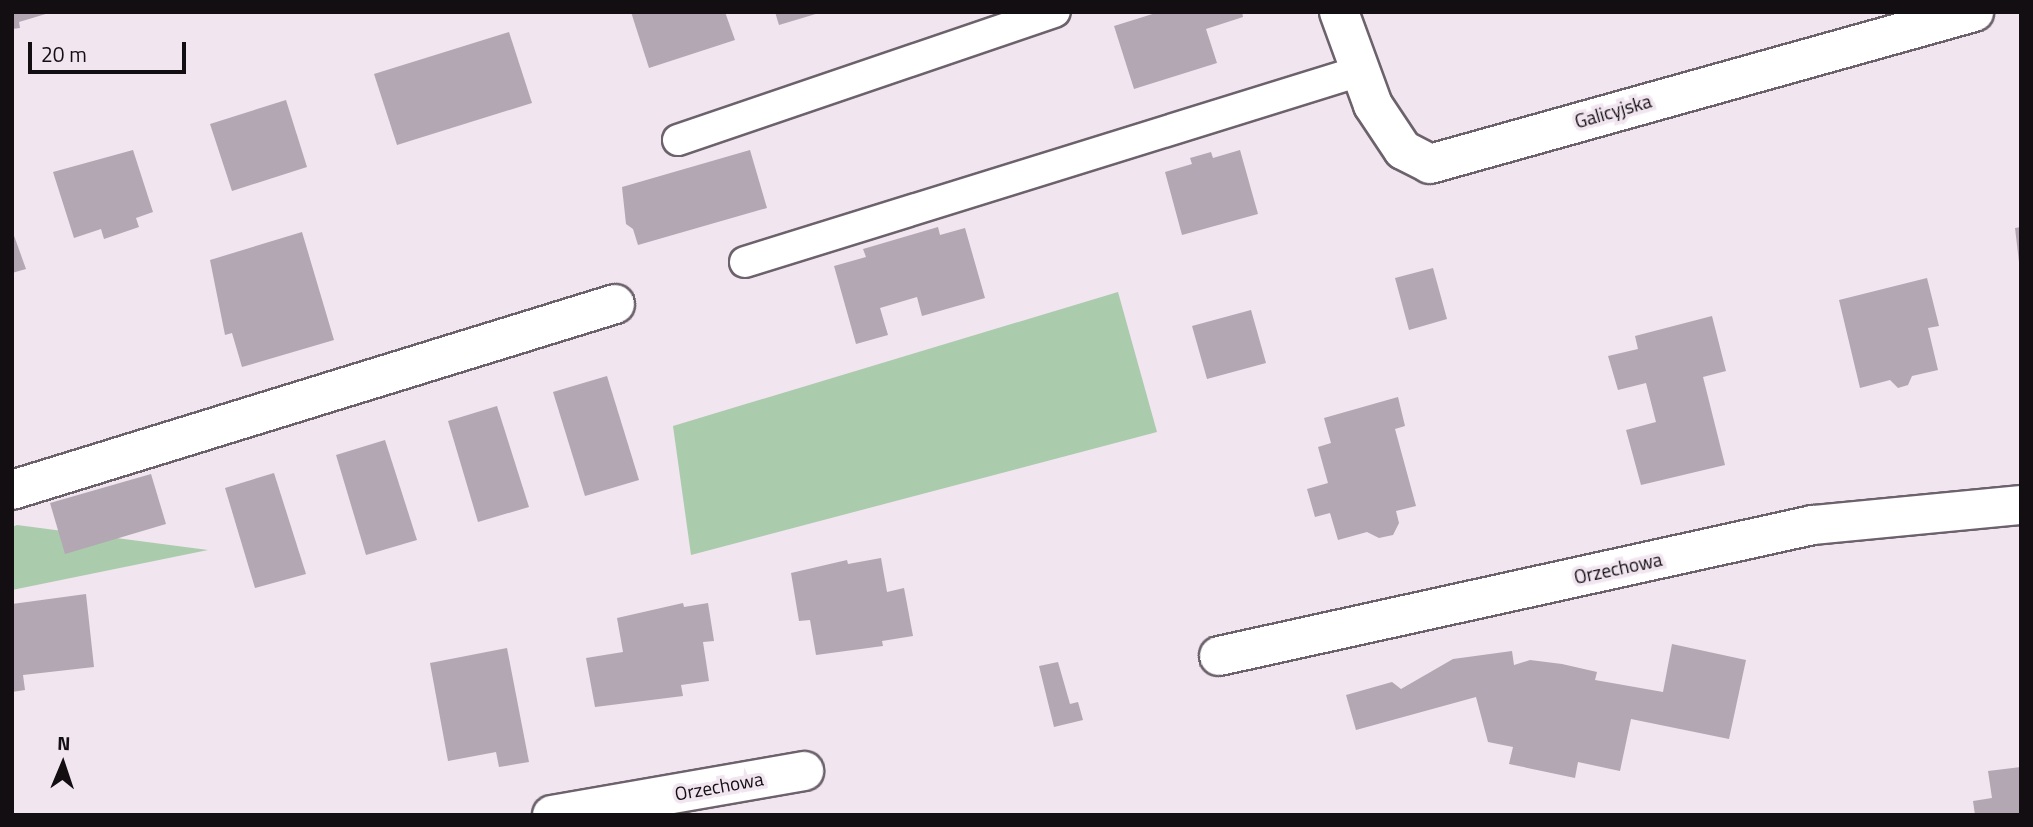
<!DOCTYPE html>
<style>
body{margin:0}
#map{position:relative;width:2033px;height:827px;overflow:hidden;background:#f1e5f0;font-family:"Titillium Web",sans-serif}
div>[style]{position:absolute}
.green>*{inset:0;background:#aacbac}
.building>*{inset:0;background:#b2a7b2}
.roads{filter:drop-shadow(2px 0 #6c626c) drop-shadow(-2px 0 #6c626c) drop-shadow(0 2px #6c626c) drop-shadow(0 -2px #6c626c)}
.lane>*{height:30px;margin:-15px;padding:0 15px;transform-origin:15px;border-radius:15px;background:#fff}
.street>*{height:38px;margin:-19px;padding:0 19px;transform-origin:19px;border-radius:19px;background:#fff}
span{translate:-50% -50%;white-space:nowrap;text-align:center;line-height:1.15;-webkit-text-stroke:7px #f1e5f0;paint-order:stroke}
.street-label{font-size:19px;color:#120e12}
.frame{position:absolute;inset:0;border:14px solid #120e12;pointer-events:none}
.north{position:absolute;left:28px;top:729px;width:70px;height:70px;-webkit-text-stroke:5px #f1e5f0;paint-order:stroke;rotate:2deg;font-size:19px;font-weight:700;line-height:28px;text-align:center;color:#120e12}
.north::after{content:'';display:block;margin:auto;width:24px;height:32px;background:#120e12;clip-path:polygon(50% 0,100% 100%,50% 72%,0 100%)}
.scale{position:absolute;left:28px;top:42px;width:158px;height:32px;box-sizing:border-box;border:4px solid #120e12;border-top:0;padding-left:9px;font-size:21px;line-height:24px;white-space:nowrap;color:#120e12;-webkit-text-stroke:5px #f1e5f0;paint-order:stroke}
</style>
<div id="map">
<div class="green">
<i style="clip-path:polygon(1118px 292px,1157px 432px,691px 555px,673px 426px)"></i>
<i style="clip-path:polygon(17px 525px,208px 550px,12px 590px,12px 527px)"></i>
</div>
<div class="building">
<i style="clip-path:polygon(12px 12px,49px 12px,49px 13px,19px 22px,20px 28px,12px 29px)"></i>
<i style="clip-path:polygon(631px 12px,725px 12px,735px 40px,649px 68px)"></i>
<i style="clip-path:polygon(775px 12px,819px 12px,819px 13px,779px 25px)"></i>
<i style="clip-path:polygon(1159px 12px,1242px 12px,1243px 17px,1206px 29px,1217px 63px,1134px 89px,1114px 26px)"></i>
<i style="clip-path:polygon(509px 32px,532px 103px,397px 145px,374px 74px)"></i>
<i style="clip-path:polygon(286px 100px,307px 167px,232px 191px,210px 124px)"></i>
<i style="clip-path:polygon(133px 150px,153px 212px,136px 218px,139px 227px,104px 239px,101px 229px,74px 238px,53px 172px)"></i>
<i style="clip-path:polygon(750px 150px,767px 208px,638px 245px,633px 229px,626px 224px,622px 187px)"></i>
<i style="clip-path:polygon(1240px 150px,1258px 214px,1182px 235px,1165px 172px,1192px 164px,1190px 158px,1211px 152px,1213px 158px)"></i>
<i style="clip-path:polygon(938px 227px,940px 235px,965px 228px,985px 298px,922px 316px,917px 297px,880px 308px,888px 335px,856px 344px,834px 266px,866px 257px,863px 249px)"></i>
<i style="clip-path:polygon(2021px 227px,2021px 262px,2019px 262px,2015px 228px)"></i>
<i style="clip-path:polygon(12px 230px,26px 269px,12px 273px)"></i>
<i style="clip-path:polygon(302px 232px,334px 340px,242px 367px,232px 333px,225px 335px,210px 260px)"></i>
<i style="clip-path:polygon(1433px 268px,1447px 319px,1409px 330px,1395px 278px)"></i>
<i style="clip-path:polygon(1927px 278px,1939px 326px,1928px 328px,1938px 370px,1912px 376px,1908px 385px,1898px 388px,1890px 380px,1860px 388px,1839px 300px)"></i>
<i style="clip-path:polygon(1251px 310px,1266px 363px,1207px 379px,1192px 326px)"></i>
<i style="clip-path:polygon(1712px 316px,1726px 371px,1703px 377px,1725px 465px,1641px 485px,1626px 430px,1656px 422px,1646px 383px,1618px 390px,1608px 356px,1638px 349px,1635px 336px)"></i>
<i style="clip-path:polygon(607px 376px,639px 480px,585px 496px,553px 392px)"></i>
<i style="clip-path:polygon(1398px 397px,1405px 426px,1395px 429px,1416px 506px,1396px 511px,1399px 523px,1393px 535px,1379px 538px,1367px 532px,1338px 540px,1330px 513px,1315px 517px,1307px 489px,1328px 483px,1318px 447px,1331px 443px,1324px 418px)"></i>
<i style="clip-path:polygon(497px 406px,529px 507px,478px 522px,448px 421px)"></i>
<i style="clip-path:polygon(385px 440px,417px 540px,366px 555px,336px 455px)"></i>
<i style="clip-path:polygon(274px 473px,306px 574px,255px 588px,225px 488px)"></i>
<i style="clip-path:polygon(151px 474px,166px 524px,65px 554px,50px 503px)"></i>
<i style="clip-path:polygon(881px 558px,887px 592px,904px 588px,913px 636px,882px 641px,883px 646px,816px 655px,810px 620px,799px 621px,791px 573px,847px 560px,848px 564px)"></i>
<i style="clip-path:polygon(86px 594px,94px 667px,23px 675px,25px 690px,12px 692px,12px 604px)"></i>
<i style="clip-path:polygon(683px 603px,684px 607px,708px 603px,714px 641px,703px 642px,709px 681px,681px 685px,683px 696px,595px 707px,586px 658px,623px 652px,617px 618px)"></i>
<i style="clip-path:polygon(1672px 644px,1746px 660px,1729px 739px,1631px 719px,1620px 771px,1578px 762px,1575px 778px,1509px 764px,1513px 747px,1488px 742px,1476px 697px,1356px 730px,1346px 695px,1392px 682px,1401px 689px,1453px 659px,1512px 651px,1514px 665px,1530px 660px,1562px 664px,1597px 672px,1595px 680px,1663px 692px)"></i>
<i style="clip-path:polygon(507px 648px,529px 762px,499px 767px,496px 752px,448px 761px,430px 663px)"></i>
<i style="clip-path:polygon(1058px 662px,1070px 704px,1078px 702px,1083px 720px,1054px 727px,1039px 666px)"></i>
<i style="clip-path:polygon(2021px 767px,2021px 815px,1975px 815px,1973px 801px,1992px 798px,1988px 771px)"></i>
</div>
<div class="roads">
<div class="lane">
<i style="left:678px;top:140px;width:398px;rotate:-18.8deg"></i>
<i style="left:745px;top:262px;width:644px;rotate:-17.25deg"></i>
</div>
<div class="street">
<i style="left:1339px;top:12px;width:99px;rotate:69.9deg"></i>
<i style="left:1373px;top:105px;width:54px;rotate:56.3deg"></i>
<i style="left:1403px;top:150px;width:30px;rotate:27deg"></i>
<i style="left:1430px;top:164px;width:565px;rotate:-15.61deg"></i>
<i style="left:12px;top:490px;width:631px;rotate:-17.14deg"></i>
<i style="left:1219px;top:656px;width:608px;rotate:-12.44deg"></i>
<i style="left:1813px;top:525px;width:209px;rotate:-5.5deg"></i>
<i style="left:552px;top:815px;width:256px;rotate:-9.9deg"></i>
</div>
</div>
<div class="street-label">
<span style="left:1613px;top:111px;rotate:-16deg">Galicyjska</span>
<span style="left:1618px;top:568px;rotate:-12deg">Orzechowa</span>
<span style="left:719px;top:786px;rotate:-10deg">Orzechowa</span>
</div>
<div class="frame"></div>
<div class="north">N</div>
<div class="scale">20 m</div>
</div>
